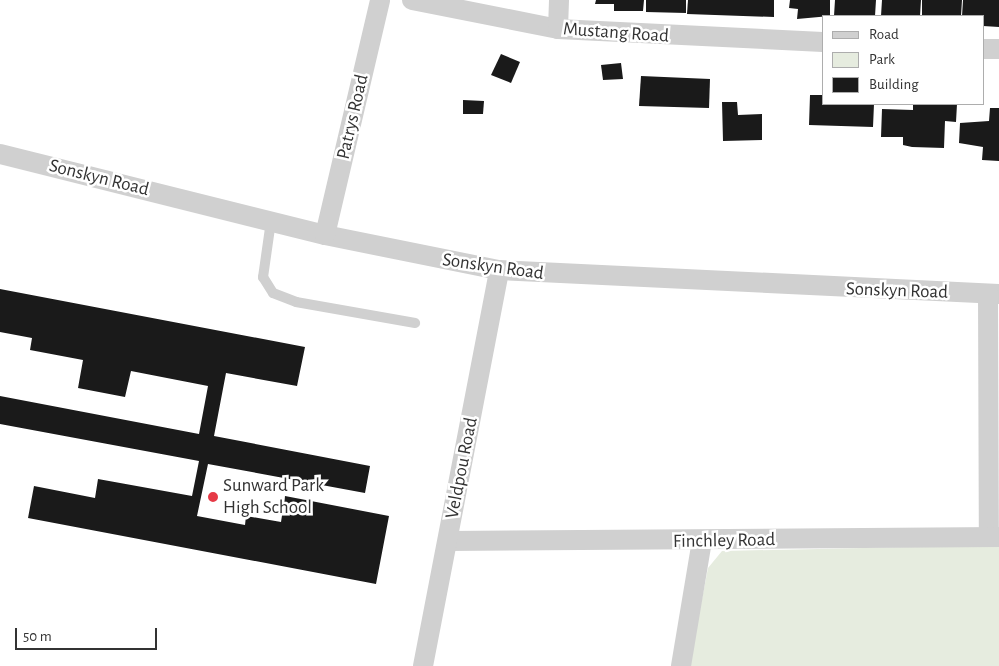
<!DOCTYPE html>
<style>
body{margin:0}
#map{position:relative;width:999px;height:666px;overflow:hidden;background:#fff;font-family:"Alegreya Sans",sans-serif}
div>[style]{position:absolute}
.green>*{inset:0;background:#e6ecdf}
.building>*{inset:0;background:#1a1a1a}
.service>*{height:10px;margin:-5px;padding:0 5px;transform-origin:5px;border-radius:5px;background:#d0d0d0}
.minor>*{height:20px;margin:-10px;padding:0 10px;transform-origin:10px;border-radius:10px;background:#d0d0d0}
.dots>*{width:14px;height:14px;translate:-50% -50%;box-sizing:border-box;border:2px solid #fff;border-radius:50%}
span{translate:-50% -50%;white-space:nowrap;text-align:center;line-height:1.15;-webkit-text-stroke:5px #fff;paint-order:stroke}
.street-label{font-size:19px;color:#333}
.poi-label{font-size:19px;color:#333}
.left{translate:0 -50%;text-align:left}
.legend{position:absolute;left:822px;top:15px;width:162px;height:90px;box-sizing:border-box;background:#fff;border:1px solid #adadad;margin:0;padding:6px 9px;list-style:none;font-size:15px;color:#333}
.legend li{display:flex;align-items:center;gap:10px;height:25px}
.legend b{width:25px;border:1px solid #adadad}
.scale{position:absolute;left:15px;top:628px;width:142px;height:22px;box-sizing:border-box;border:2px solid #333;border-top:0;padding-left:6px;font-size:15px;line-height:18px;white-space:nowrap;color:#333;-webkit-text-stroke:4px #fff;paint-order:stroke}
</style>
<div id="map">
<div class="green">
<i style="clip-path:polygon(999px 545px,999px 666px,689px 666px,708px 568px,722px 551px)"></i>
</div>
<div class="building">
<i style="clip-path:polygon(596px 0,644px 0,643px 11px,614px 11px,614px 4px,595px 4px)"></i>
<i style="clip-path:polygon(646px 0,686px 0,686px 13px,646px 12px)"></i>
<i style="clip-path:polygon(688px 0,774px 0,774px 17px,687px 14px)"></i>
<i style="clip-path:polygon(790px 0,830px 0,830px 16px,797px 19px,798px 9px,789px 8px)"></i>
<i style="clip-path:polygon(835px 0,876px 0,875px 16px,834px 16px)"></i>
<i style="clip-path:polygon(882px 0,921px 0,920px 16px,881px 16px)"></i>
<i style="clip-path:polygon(922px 0,962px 0,961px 16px,922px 16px)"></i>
<i style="clip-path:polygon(963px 0,999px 0,999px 27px,983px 26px,983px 16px,962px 16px)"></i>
<i style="clip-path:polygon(501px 54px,520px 62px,511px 83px,491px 75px)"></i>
<i style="clip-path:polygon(621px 63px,623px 79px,603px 80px,601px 65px)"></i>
<i style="clip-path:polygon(641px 76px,710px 79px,709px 108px,639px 106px)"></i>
<i style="clip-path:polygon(810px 95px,823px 95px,823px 104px,874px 104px,873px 127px,809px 125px)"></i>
<i style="clip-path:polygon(463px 100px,484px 101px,483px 114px,463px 114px)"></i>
<i style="clip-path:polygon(722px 102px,737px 102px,738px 115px,762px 114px,762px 140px,723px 141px)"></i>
<i style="clip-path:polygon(913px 104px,957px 104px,956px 122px,945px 121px,944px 148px,912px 147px,903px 145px,903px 137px,881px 137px,882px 109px,913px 110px)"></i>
<i style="clip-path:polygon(990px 108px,999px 108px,999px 161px,982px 160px,983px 147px,959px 143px,960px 123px,989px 121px)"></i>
<i style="clip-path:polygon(0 289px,305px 347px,297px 386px,226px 373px,214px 436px,370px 466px,365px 493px,208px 464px,197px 516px,245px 525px,246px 516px,281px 522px,285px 496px,389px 516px,376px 584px,28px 518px,34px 486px,95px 498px,98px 479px,192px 496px,199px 461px,0 424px,0 396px,199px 434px,208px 386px,131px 371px,125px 397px,78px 388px,83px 360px,30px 350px,32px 338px,0 332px)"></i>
</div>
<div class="service">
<i style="left:271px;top:221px;width:57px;rotate:98.1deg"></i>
<i style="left:263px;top:277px;width:19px;rotate:58deg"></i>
<i style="left:273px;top:293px;width:25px;rotate:21deg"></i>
<i style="left:296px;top:302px;width:121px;rotate:10deg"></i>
</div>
<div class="minor">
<i style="left:412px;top:0;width:149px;rotate:11.2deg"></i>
<i style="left:558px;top:29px;width:265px;rotate:2.8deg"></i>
<i style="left:558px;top:29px;width:29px;rotate:-88deg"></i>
<i style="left:983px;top:49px;width:16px"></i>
<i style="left:0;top:154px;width:335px;rotate:14deg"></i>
<i style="left:325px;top:235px;width:177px;rotate:11.4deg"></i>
<i style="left:499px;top:270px;width:501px;rotate:2.75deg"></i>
<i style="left:325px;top:235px;width:241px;rotate:-76.8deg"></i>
<i style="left:988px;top:294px;width:243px;rotate:89.8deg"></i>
<i style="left:448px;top:541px;width:551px;rotate:-0.42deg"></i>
<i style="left:423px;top:666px;width:403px;rotate:-79.1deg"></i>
<i style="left:681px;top:666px;width:127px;rotate:-80.5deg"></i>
</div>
<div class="dots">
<i style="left:213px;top:497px;background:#e63946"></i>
</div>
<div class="street-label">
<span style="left:616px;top:33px;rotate:4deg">Mustang Road</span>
<span style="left:353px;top:117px;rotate:-77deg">Patrys Road</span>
<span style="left:99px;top:178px;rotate:14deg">Sonskyn Road</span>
<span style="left:493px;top:267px;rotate:8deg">Sonskyn Road</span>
<span style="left:897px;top:291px;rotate:2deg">Sonskyn Road</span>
<span style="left:462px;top:468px;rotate:-79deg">Veldpou Road</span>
<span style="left:724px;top:541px;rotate:-1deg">Finchley Road</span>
</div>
<div class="poi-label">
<span class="left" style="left:223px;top:497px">Sunward Park<br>High School</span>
</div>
<ul class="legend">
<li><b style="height:6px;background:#d0d0d0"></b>Road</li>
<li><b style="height:14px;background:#e6ecdf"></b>Park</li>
<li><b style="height:14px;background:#1a1a1a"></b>Building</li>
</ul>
<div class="scale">50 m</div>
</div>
